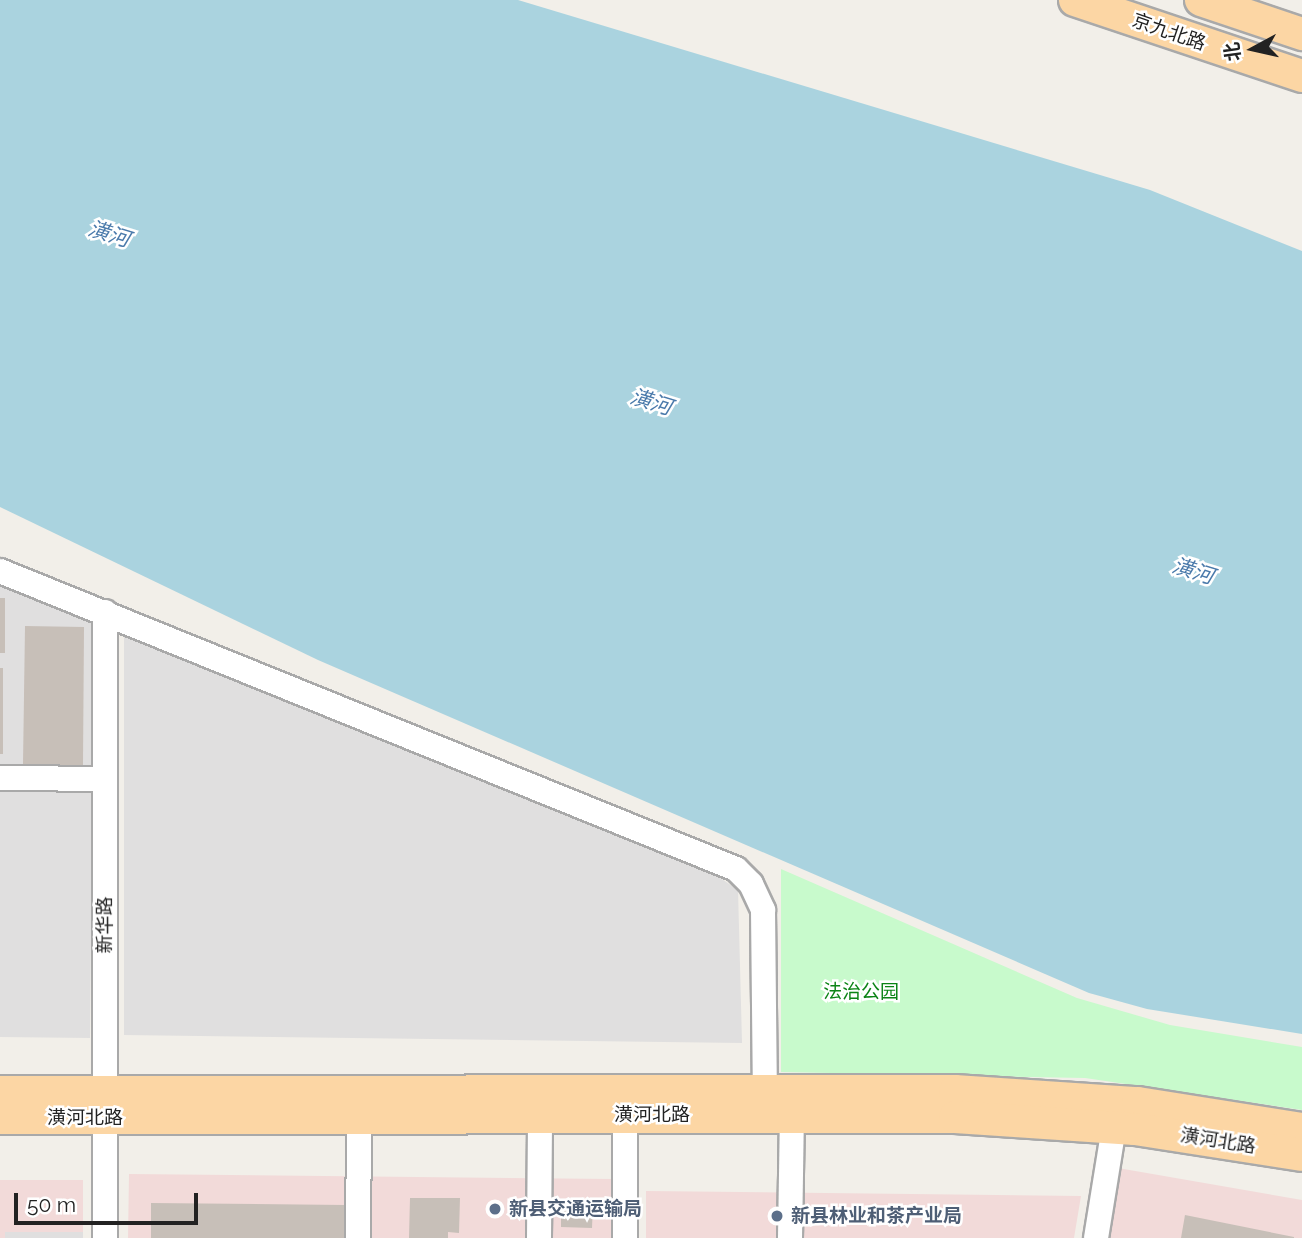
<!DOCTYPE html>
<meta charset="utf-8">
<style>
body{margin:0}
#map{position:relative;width:1302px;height:1238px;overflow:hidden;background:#f2efe9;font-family:Raleway,"Noto Sans SC",sans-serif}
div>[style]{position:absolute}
.residential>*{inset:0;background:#e0dfdf}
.commercial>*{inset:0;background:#f2dad9}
.park>*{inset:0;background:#c8facc}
.water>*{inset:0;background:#aad3df}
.building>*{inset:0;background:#c7bfb8}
.roads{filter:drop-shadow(2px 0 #a9a9a9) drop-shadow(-2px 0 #a9a9a9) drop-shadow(0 2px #a9a9a9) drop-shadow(0 -2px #a9a9a9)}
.minor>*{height:24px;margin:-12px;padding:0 12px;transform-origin:12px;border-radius:12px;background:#fff}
.major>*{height:32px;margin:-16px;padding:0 16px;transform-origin:16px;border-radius:16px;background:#fcd6a4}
.dots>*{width:19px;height:19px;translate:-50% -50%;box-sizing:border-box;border:4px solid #fff;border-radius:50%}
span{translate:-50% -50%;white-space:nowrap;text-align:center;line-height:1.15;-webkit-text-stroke:5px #fff;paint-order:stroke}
.street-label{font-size:19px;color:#222}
.park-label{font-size:19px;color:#0c8416}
.service-label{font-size:19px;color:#4e5e75;font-weight:700}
.left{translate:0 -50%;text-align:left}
.water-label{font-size:21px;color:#4a7aab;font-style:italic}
.north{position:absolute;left:1218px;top:14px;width:70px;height:70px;-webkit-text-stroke:5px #fff;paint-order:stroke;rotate:262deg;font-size:19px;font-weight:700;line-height:28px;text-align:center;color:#222}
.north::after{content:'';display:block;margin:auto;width:24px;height:32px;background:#222;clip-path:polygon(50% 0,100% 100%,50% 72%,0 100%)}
.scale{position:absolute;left:14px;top:1193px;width:184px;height:32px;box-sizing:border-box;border:4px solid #222;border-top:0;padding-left:9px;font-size:21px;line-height:24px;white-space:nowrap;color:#222;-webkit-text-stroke:5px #fff;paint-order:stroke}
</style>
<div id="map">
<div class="residential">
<i style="clip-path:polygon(0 584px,94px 619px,90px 1038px,0 1037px)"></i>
<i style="clip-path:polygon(124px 634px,710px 871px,738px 890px,742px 1043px,124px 1035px)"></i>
<i style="clip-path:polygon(5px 1232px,83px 1232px,83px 1238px,5px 1238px)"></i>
</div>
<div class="commercial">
<i style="clip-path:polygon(1118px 1168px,1302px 1200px,1302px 1238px,1108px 1238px)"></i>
<i style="clip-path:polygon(129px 1174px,613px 1179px,612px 1238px,128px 1238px)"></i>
<i style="clip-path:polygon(0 1180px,83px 1180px,83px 1232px,5px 1232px,5px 1238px,0 1238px)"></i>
<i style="clip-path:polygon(646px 1191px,1081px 1196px,1074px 1238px,646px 1238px)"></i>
</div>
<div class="park">
<i style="clip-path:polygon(781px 869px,1077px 998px,1170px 1025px,1302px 1047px,1302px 1110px,1085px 1078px,781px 1072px)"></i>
</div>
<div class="water">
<i style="clip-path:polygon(0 0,518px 0,1150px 190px,1302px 251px,1302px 1034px,1147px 1009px,1089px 993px,318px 660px,0 507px)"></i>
</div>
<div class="building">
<i style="clip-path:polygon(0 598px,5px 598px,5px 653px,0 653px)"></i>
<i style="clip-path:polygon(25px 626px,84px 627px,83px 765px,23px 765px)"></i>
<i style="clip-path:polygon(0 668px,3px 668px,3px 754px,0 754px)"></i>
<i style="clip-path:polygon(410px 1198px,460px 1198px,459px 1233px,448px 1232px,448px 1238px,409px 1238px)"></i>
<i style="clip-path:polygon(561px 1201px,593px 1201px,592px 1228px,561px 1227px)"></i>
<i style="clip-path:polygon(151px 1203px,345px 1205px,344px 1238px,151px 1238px)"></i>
<i style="clip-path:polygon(1185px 1215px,1294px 1237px,1294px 1238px,1181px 1238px)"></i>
</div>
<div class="roads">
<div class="minor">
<i style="left:0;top:571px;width:794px;rotate:22.04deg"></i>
<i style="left:736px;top:869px;width:21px;rotate:45deg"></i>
<i style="left:751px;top:884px;width:29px;rotate:65deg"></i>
<i style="left:763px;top:910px;width:180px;rotate:89.4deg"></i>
<i style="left:105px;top:612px;width:626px;rotate:90deg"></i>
<i style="left:0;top:778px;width:105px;rotate:0.5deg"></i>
<i style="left:358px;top:1238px;width:121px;rotate:-89.5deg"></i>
<i style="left:539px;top:1238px;width:122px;rotate:-89.5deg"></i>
<i style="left:625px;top:1238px;width:123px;rotate:-90deg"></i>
<i style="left:790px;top:1238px;width:122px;rotate:-89.1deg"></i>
<i style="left:1096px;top:1238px;width:112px;rotate:-80.8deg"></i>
</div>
<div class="major">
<i style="left:1075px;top:0;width:239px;rotate:18.5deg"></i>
<i style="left:1201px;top:0;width:107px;rotate:18.6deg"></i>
<i style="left:0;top:1092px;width:955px;rotate:-0.06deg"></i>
<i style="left:955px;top:1091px;width:183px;rotate:3.8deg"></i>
<i style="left:1138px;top:1103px;width:166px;rotate:9deg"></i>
<i style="left:0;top:1118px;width:955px;rotate:-0.06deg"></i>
<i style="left:955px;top:1117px;width:180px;rotate:3.8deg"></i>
<i style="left:1135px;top:1129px;width:169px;rotate:8.8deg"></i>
</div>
</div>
<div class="dots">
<i style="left:495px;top:1209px;background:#5c6f8a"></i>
<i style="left:777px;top:1216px;background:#5c6f8a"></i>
</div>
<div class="street-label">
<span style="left:1169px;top:32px;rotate:19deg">京九北路</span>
<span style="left:105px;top:925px;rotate:-90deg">新华路</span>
<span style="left:652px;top:1115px">潢河北路</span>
<span style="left:85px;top:1118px">潢河北路</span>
<span style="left:1218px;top:1141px;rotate:9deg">潢河北路</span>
</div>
<div class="park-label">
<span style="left:861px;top:992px">法治公园</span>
</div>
<div class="service-label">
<span class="left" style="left:509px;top:1209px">新县交通运输局</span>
<span class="left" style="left:791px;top:1216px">新县林业和茶产业局</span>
</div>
<div class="water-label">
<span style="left:109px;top:234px;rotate:17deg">潢河</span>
<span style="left:651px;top:402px;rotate:17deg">潢河</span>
<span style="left:1193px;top:571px;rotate:17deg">潢河</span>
</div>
<div class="north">北</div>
<div class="scale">50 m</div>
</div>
